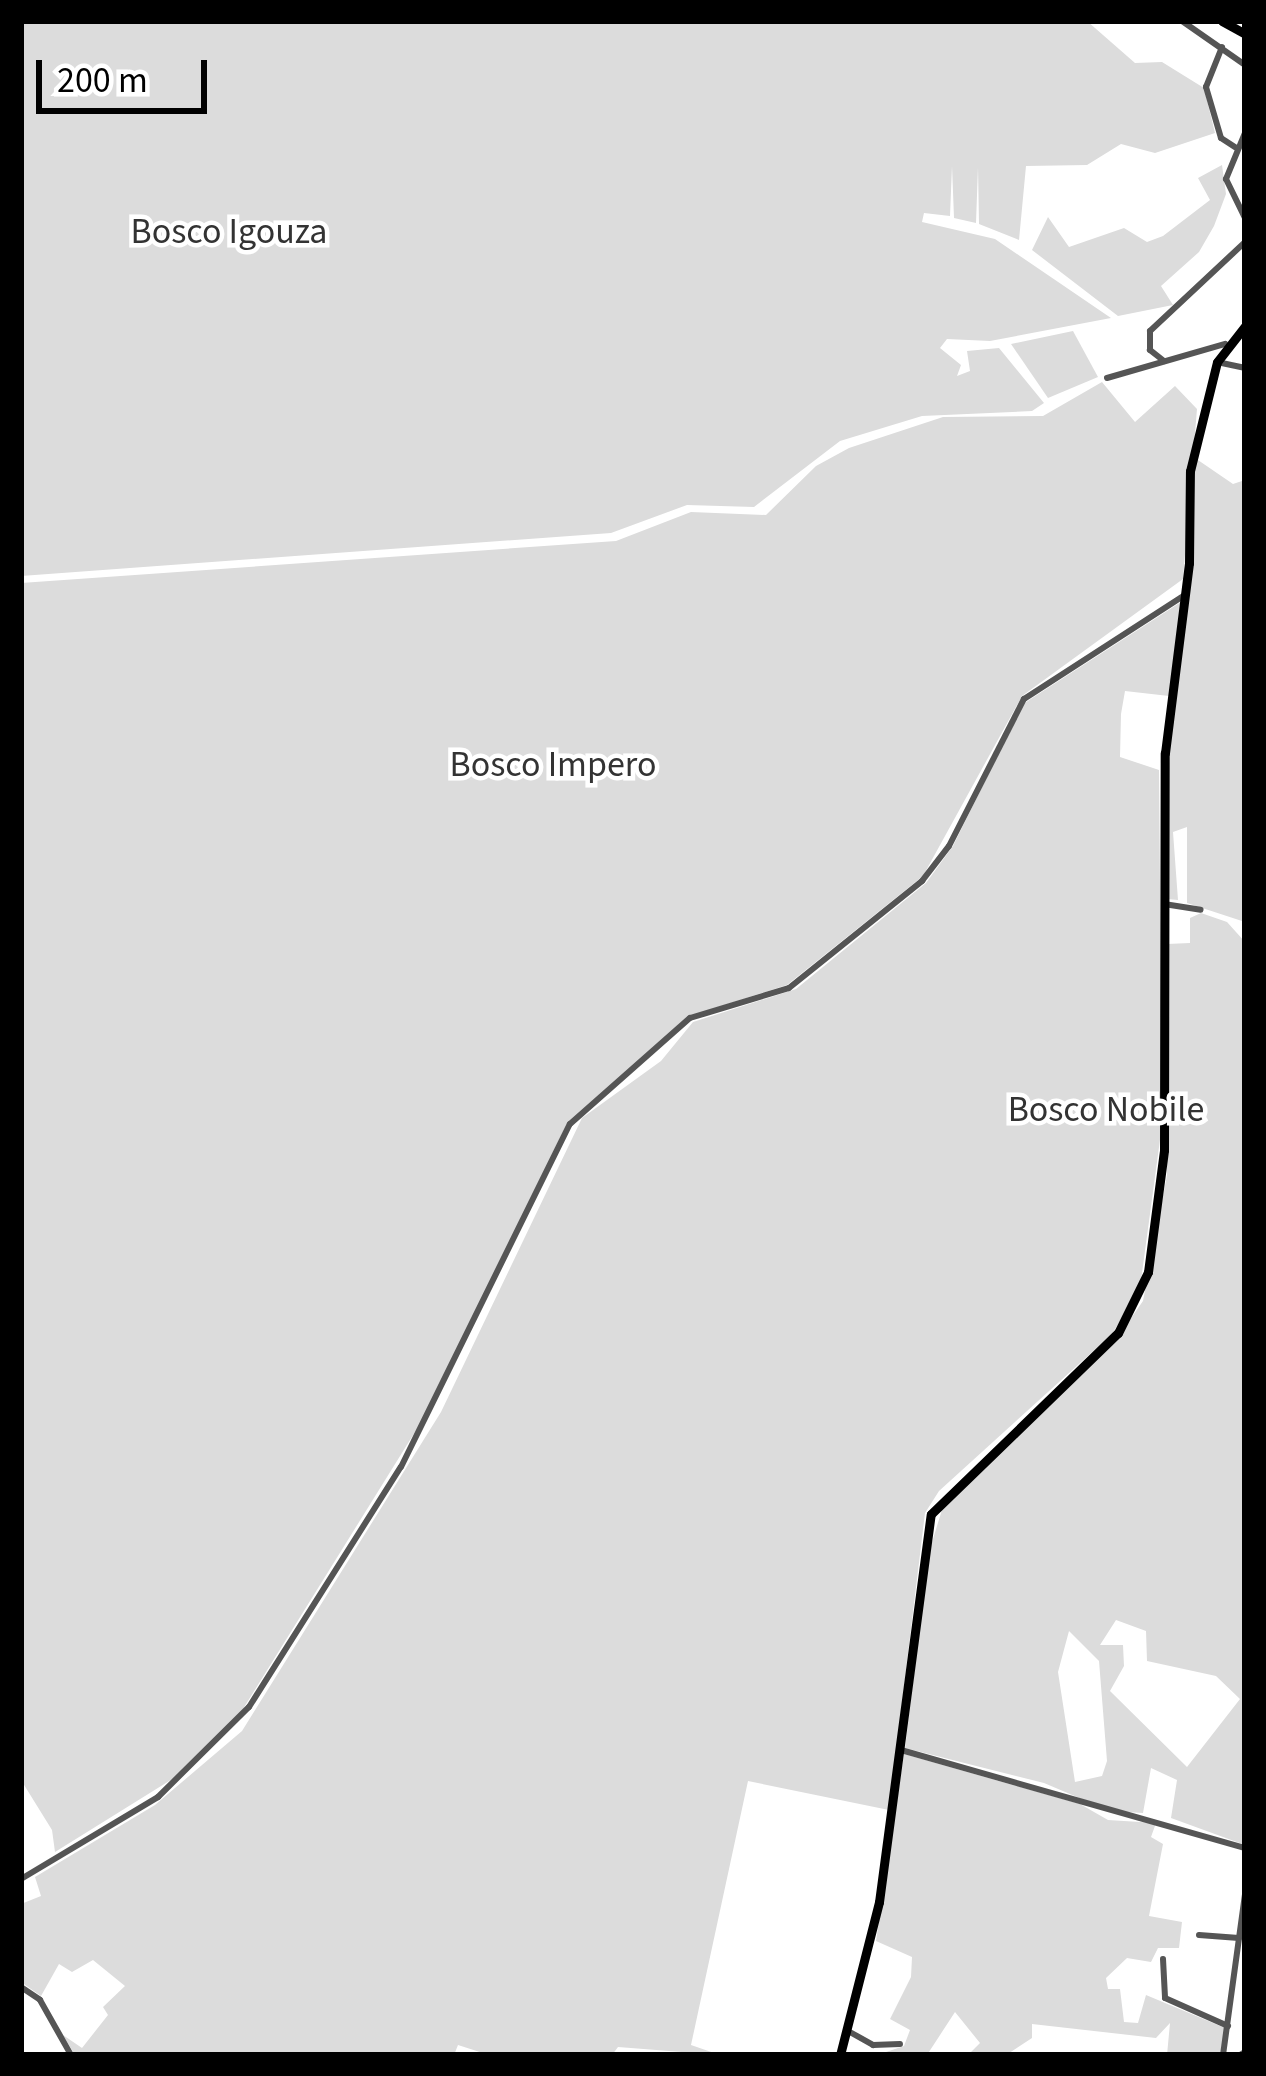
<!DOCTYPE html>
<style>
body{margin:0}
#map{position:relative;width:1266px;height:2076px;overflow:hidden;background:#fff;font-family:"Source Sans 3",sans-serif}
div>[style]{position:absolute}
.green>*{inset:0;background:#dcdcdc}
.minor>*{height:6px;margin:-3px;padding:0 3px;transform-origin:3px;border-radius:3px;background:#555}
.major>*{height:9px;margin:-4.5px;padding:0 4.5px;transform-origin:4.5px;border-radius:4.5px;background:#000}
span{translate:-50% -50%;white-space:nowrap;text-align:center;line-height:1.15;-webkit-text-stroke:9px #fff;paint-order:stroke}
.park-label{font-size:36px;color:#333}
.frame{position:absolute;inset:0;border:24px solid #000;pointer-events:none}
.scale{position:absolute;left:36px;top:60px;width:171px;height:54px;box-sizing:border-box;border:6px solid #000;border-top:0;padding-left:15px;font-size:36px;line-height:42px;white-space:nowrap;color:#000;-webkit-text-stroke:9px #fff;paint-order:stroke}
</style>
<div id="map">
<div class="green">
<i style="clip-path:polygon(21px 21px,1087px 21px,1135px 63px,1162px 62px,1204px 88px,1215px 133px,1155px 153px,1121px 144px,1087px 165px,1026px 166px,1019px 240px,979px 224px,978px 167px,976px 223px,954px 218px,952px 166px,950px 216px,924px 213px,922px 222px,995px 239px,1111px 318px,990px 341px,947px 339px,940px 348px,961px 365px,957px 376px,970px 371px,967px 351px,999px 348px,1044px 403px,1032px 411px,922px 416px,840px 441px,754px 507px,687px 505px,611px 533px,21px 576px)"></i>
<i style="clip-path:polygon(1222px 165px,1226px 194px,1214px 226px,1199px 252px,1161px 286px,1173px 305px,1118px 316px,1032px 250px,1048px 217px,1069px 247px,1124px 228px,1147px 242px,1163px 236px,1210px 200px,1198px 178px)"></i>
<i style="clip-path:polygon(1073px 331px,1098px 377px,1048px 398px,1011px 344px)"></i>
<i style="clip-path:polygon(1102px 382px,1135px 422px,1175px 386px,1197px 409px,1183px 579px,1022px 696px,923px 876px,787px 985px,687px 1017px,566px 1125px,428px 1411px,233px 1725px,182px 1773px,55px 1852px,52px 1830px,21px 1780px,21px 583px,616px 541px,691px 512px,766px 515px,816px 466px,849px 448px,943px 417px,1043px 416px)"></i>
<i style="clip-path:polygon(1195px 458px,1233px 484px,1245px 480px,1245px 922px,1187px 903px,1187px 827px,1173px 832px,1178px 900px,1167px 899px,1167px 766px,1194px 555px)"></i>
<i style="clip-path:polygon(1181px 602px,1169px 696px,1125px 691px,1121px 714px,1120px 757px,1159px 770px,1162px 1125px,1140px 1288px,1112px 1334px,939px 1491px,925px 1513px,889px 1810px,748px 1781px,691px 2045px,720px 2055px,618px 2047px,612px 2055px,489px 2055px,458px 2045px,454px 2055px,75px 2055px,63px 2035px,82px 2048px,108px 2015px,103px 2007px,125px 1986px,93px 1960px,72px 1972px,59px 1964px,41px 1996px,21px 1982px,21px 1904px,41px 1896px,35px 1877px,155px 1805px,242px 1731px,441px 1412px,582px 1118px,661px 1061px,693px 1022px,796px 989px,926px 883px,953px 846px,1023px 704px)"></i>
<i style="clip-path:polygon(evenodd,1201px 913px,1227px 922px,1245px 942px,1245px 1845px,1171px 1818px,1177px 1780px,1151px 1768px,1143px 1813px,1110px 1811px,1044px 1783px,905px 1748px,929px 1552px,945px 1500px,1115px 1341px,1143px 1301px,1167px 1175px,1167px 944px,1190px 943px,1190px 918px,1201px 913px,1116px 1620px,1146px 1631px,1147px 1661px,1216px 1676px,1240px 1699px,1187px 1767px,1110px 1691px,1124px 1666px,1123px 1645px,1100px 1645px,1116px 1620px,1201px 913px,1069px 1631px,1099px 1661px,1107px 1761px,1102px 1776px,1075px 1782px,1058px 1672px,1069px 1631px)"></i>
<i style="clip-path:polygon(904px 1754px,1080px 1804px,1108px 1820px,1156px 1823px,1151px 1837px,1163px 1844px,1149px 1916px,1182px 1922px,1179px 1948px,1158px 1948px,1151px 1962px,1127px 1958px,1106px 1978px,1108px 1989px,1120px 1989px,1124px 2022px,1138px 2023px,1146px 1995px,1225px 2028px,1220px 2055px,1167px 2055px,1170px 2023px,1156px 2038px,1032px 2024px,1032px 2038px,1006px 2055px,968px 2055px,980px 2043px,955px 2012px,927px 2055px,886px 2052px,904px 2046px,910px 2030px,890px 2019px,911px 1977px,912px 1957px,876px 1941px)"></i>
</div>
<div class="minor">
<i style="left:1182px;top:21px;width:77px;rotate:34.9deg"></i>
<i style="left:1222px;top:47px;width:43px;rotate:111.8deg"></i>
<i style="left:1206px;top:87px;width:53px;rotate:73.6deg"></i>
<i style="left:1221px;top:138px;width:17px;rotate:33deg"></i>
<i style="left:1245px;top:133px;width:50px;rotate:112.4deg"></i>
<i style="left:1226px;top:179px;width:43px;rotate:64deg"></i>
<i style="left:1164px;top:361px;width:18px;rotate:-142deg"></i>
<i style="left:1150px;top:350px;width:19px;rotate:-90deg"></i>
<i style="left:1150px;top:331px;width:130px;rotate:-43.1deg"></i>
<i style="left:1217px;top:362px;width:29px;rotate:12deg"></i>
<i style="left:1107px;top:378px;width:123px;rotate:-16.1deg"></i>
<i style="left:1164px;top:904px;width:37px;rotate:9deg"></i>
<i style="left:901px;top:1750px;width:358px;rotate:15.9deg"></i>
<i style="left:21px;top:1879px;width:160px;rotate:-30.9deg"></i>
<i style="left:158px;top:1797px;width:128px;rotate:-44.7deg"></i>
<i style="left:249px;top:1707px;width:284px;rotate:-57.7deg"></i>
<i style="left:401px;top:1467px;width:382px;rotate:-63.8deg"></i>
<i style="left:570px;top:1124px;width:160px;rotate:-41.5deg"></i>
<i style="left:690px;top:1018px;width:103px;rotate:-16.9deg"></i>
<i style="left:789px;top:988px;width:171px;rotate:-38.8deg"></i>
<i style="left:922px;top:881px;width:44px;rotate:-52.4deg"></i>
<i style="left:949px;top:846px;width:165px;rotate:-63deg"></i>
<i style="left:1024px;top:699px;width:192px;rotate:-32.9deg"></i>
<i style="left:1199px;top:1935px;width:40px;rotate:4.3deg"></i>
<i style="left:1163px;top:1959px;width:39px;rotate:87deg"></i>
<i style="left:1165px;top:1998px;width:69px;rotate:24deg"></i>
<i style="left:21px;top:1987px;width:23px;rotate:34deg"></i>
<i style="left:40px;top:2000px;width:63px;rotate:60.6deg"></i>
<i style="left:848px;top:2031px;width:29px;rotate:29deg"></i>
<i style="left:873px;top:2045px;width:27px;rotate:-2deg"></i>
<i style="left:1223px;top:2055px;width:162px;rotate:-82.2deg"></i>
<i style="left:1240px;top:2055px;width:6px;rotate:-31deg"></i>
</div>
<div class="major">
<i style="left:1222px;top:21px;width:26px;rotate:29deg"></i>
<i style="left:840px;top:2055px;width:158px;rotate:-75.7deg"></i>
<i style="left:879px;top:1902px;width:391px;rotate:-82.4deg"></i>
<i style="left:931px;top:1514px;width:260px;rotate:-44.1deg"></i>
<i style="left:1118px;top:1333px;width:68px;rotate:-63.8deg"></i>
<i style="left:1148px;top:1272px;width:123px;rotate:-82.5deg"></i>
<i style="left:1164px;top:1150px;width:397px;rotate:-89.9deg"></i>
<i style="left:1165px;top:753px;width:192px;rotate:-82.8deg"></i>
<i style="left:1189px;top:563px;width:92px;rotate:-89.4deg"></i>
<i style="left:1190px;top:471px;width:112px;rotate:-76.1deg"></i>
<i style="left:1217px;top:362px;width:46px;rotate:-52.1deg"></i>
</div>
<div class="park-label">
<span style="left:229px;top:232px">Bosco Igouza</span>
<span style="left:553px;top:765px">Bosco Impero</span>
<span style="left:1106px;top:1110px">Bosco Nobile</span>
</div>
<div class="frame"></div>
<div class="scale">200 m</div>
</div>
